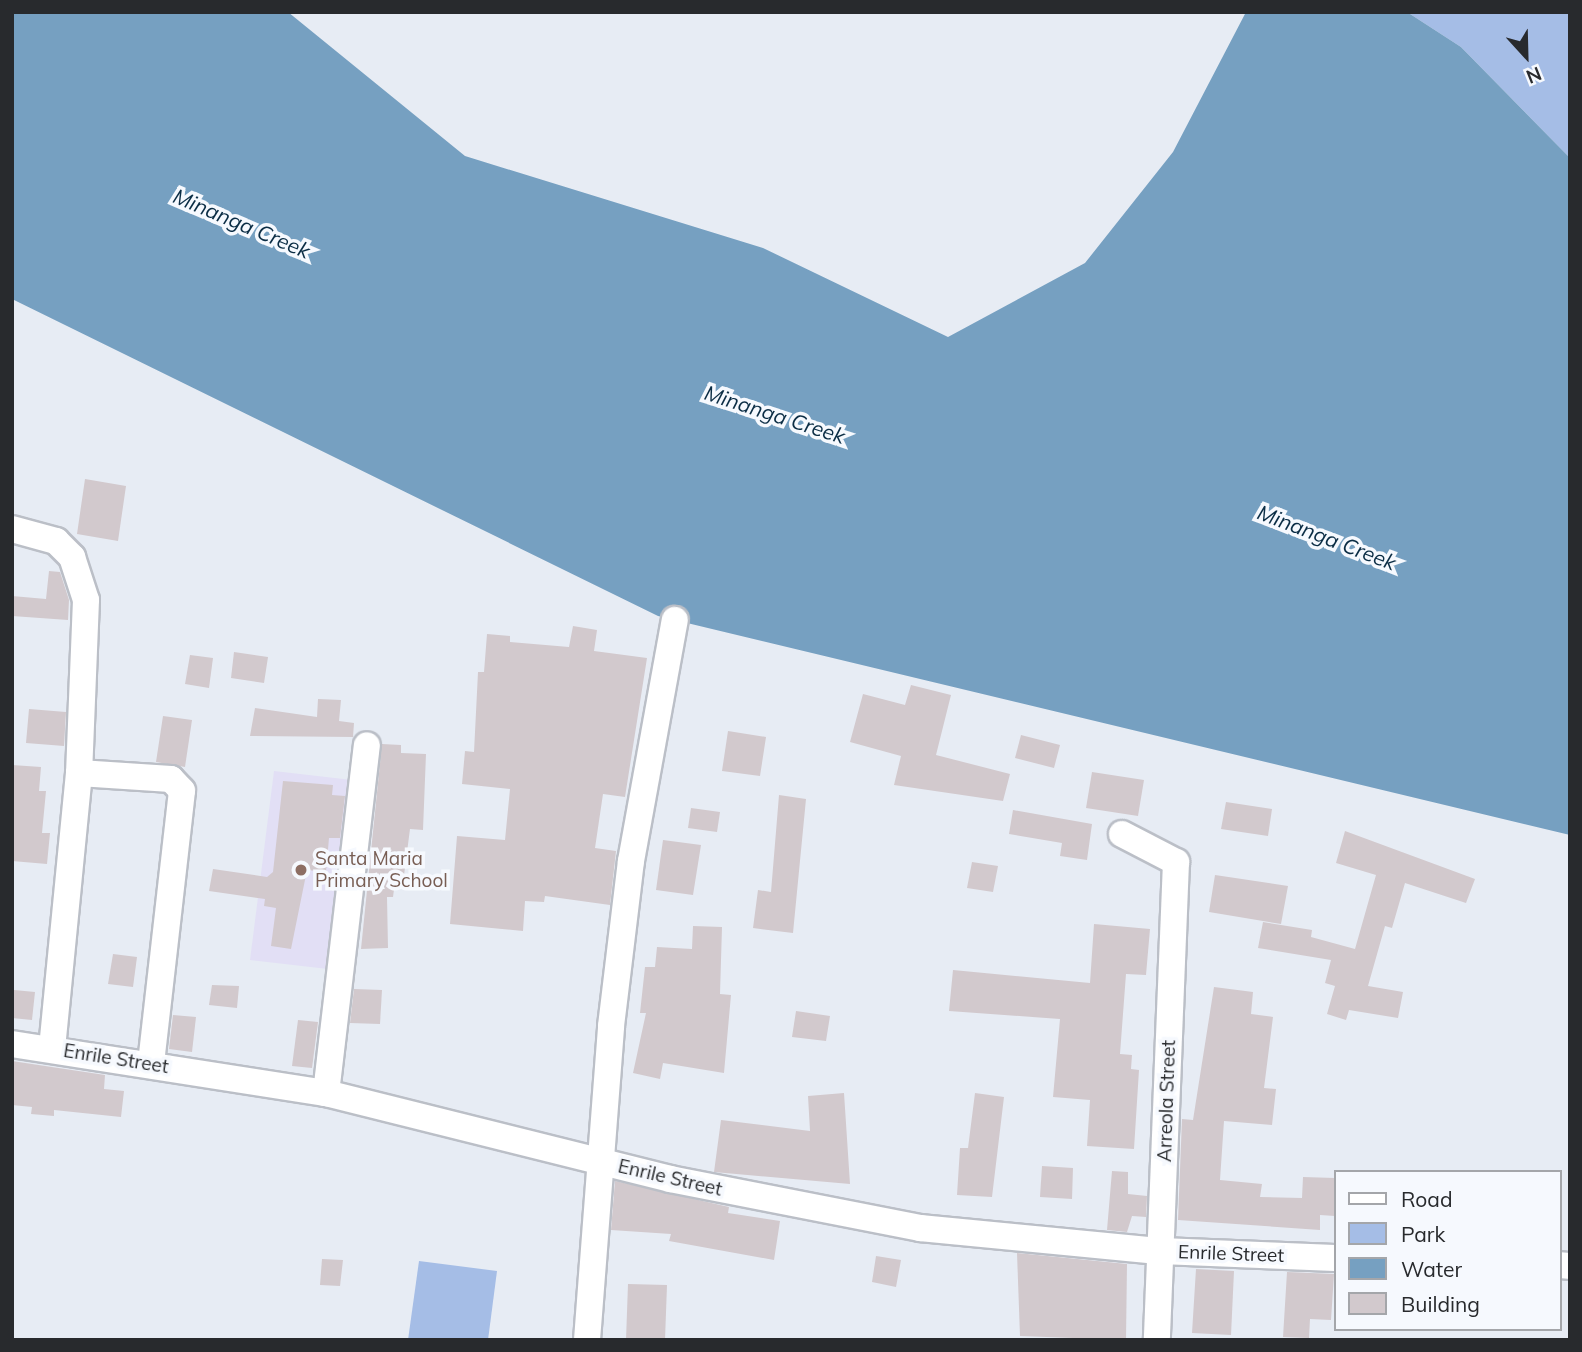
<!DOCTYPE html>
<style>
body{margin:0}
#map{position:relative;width:1582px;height:1352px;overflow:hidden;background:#e7ecf4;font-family:Mulish,sans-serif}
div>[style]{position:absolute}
.education>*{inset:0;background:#e2dff5}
.green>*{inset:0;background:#a5bde6}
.water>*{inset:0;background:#76a0c1}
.building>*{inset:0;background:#d2c9cd}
.roads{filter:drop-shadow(2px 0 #bbbfc7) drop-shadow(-2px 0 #bbbfc7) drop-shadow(0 2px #bbbfc7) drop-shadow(0 -2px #bbbfc7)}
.street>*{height:26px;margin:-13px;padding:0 13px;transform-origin:13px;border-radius:13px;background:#fff}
.dots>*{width:19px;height:19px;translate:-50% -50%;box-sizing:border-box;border:4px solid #f6f9fe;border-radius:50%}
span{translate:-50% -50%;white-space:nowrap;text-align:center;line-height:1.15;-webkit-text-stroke:7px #f6f9fe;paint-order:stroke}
.education-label{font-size:19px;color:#785e54}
.left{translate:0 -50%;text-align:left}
.street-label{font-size:19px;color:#282a2d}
.water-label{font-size:21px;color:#0b2d45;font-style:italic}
.frame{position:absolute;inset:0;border:14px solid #282a2d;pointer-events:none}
.legend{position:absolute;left:1334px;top:1170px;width:228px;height:161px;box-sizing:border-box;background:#f6f9fe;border:2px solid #a4a6aa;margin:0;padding:9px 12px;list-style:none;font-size:21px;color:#282a2d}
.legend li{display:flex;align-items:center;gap:14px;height:35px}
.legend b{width:35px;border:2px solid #a4a6aa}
.north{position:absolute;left:1491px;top:21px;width:70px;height:70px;-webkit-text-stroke:5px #f6f9fe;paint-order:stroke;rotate:158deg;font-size:19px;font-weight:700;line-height:28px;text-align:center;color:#282a2d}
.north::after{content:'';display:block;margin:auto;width:24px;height:32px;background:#282a2d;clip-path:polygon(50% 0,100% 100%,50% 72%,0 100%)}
</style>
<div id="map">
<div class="education">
<i style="clip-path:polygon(274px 771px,352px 780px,328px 969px,250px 960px)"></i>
</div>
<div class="green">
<i style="clip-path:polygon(1407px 12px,1570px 12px,1570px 158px,1461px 47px)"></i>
<i style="clip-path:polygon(419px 1261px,497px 1271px,488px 1340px,408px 1340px)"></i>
</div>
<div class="water">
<i style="clip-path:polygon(12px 12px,288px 12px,465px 156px,763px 248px,948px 337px,1085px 263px,1173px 152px,1246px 12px,1407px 12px,1461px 47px,1570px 158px,1570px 835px,658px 616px,12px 299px)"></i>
</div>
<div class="building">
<i style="clip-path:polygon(85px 479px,126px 486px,118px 541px,77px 534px)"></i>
<i style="clip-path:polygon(49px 571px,60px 572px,69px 600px,68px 620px,12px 616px,12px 596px,46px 599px)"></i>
<i style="clip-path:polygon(573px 626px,597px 630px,594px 651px,647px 658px,625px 797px,603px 794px,595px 848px,616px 851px,610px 905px,545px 896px,544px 902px,525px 901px,523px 931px,450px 924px,457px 836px,505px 840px,510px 789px,462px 784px,465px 751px,474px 752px,478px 672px,484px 672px,487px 634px,510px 636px,510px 642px,569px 647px)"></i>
<i style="clip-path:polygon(234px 652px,268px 657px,264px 683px,231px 678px)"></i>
<i style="clip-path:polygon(190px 655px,213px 658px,209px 688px,185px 684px)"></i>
<i style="clip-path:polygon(911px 685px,951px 695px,936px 755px,1010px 774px,1003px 801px,894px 785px,901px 756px,850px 742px,863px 694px,905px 705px)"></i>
<i style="clip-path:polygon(318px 699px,341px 700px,339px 721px,354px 723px,353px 737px,250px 736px,255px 708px,317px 717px)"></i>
<i style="clip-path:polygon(29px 709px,66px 712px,64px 746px,26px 743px)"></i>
<i style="clip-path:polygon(163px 716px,192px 720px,185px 767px,156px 762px)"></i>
<i style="clip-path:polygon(728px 731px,766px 737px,760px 776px,722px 771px)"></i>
<i style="clip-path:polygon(1021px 735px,1060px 745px,1054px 768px,1015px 758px)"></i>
<i style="clip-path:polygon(382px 744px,401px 745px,401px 753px,426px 754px,423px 830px,410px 829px,403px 883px,395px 882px,393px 897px,387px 897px,388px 948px,361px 949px)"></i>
<i style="clip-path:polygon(12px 765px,41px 767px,39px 791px,46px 791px,42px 833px,50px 833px,47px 864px,12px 861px)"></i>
<i style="clip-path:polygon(1092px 772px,1144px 780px,1138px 816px,1086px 808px)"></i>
<i style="clip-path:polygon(283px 781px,333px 785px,332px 795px,345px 796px,340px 838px,329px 838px,326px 872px,307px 870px,291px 949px,271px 946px,276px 908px,264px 906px,265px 899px,209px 891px,213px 869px,267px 877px,273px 872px)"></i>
<i style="clip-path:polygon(779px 795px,806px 799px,793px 933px,753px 928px,758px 890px,771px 892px)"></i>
<i style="clip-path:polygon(1226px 802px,1272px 809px,1268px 836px,1221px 829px)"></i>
<i style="clip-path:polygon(691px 808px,720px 812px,717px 832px,688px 828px)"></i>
<i style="clip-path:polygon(1013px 810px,1092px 824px,1087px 860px,1060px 856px,1062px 843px,1009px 834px)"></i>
<i style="clip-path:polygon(1345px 831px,1475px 879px,1466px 903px,1405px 883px,1392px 928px,1385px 926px,1368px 986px,1403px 992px,1398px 1018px,1349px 1010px,1346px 1020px,1327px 1014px,1335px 986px,1325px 983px,1331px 960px,1258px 948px,1263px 922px,1312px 930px,1311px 937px,1355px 949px,1376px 875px,1336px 863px)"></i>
<i style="clip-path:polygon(663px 840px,701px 845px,693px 895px,656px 890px)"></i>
<i style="clip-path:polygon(972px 862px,998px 866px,993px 892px,967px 888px)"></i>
<i style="clip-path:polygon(1215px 875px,1288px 886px,1281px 924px,1209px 912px)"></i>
<i style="clip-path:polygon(1094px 924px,1150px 929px,1146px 975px,1126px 974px,1120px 1054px,1132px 1055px,1131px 1069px,1139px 1070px,1134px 1149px,1087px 1146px,1090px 1100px,1053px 1097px,1060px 1019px,949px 1011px,953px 970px,1090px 983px)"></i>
<i style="clip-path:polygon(693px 926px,722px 927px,720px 994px,731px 995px,724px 1073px,663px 1063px,660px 1079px,633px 1073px,646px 1013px,640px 1013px,645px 967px,655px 967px,657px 947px,692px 949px)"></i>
<i style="clip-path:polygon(113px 954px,137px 957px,133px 987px,108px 984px)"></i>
<i style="clip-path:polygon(212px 985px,239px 986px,237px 1008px,209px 1005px)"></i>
<i style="clip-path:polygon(1214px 987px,1253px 992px,1251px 1014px,1273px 1017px,1264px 1088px,1276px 1089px,1272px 1125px,1224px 1121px,1220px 1180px,1262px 1184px,1260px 1197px,1302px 1198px,1303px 1177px,1335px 1178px,1335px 1216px,1320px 1215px,1320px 1230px,1178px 1220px,1182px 1119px,1193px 1120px)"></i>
<i style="clip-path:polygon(354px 989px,382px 990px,380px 1024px,350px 1023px)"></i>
<i style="clip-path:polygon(14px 990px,35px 992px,32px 1020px,12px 1018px)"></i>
<i style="clip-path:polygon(796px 1011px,830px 1016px,826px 1041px,792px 1037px)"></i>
<i style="clip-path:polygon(173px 1015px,196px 1017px,192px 1052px,169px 1049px)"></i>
<i style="clip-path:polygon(298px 1020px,318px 1022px,312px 1068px,292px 1066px)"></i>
<i style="clip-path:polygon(12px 1061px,105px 1075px,104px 1089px,124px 1091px,121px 1117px,54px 1110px,54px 1116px,31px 1114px,32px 1107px,12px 1105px)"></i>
<i style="clip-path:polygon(844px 1093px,850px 1184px,714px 1172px,721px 1120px,810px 1131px,808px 1096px)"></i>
<i style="clip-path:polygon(975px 1093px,1004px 1097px,992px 1197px,957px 1195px,960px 1148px,968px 1148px)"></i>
<i style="clip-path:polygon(1042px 1166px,1073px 1168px,1072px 1199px,1040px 1197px)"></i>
<i style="clip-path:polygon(1112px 1171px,1128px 1172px,1128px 1194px,1147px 1196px,1146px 1217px,1132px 1216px,1127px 1232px,1107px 1230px)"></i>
<i style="clip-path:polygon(615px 1181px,729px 1207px,728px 1213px,780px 1221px,774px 1260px,669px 1241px,671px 1234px,611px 1230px)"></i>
<i style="clip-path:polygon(1017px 1253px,1127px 1264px,1126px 1340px,1020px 1336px)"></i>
<i style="clip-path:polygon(876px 1256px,901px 1260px,896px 1287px,872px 1282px)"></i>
<i style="clip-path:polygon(322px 1259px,343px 1260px,340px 1286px,320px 1285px)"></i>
<i style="clip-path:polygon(1196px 1269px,1234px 1271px,1231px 1335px,1192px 1333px)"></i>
<i style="clip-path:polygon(1287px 1272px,1334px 1274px,1331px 1320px,1310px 1319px,1309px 1338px,1283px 1337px)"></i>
<i style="clip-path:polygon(628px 1284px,667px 1285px,665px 1340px,626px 1340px)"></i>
</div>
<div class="roads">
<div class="street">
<i style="left:12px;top:529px;width:46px;rotate:15.3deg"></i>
<i style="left:56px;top:541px;width:23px;rotate:45deg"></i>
<i style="left:72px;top:557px;width:45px;rotate:72deg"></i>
<i style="left:86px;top:600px;width:173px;rotate:92.3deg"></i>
<i style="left:79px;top:773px;width:276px;rotate:95.6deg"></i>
<i style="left:79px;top:773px;width:92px;rotate:3.7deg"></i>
<i style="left:171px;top:779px;width:16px;rotate:47deg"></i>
<i style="left:182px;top:791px;width:276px;rotate:96.5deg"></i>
<i style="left:1122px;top:834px;width:61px;rotate:27.4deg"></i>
<i style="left:1176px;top:862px;width:478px;rotate:92.3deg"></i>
<i style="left:12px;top:1044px;width:318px;rotate:8.9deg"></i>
<i style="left:326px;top:1093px;width:355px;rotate:14deg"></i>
<i style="left:670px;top:1179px;width:255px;rotate:11.1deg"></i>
<i style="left:920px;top:1228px;width:242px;rotate:5.5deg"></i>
<i style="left:1161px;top:1251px;width:174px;rotate:2.3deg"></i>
<i style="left:326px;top:1093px;width:350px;rotate:-83.3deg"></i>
<i style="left:1559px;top:1265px;width:11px;rotate:5deg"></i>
<i style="left:587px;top:1340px;width:315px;rotate:-85.6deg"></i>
<i style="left:611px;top:1026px;width:166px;rotate:-83.1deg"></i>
<i style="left:631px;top:861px;width:245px;rotate:-79.7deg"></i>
</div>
</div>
<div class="dots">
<i style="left:301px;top:870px;background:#8d6e63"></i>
</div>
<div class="education-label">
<span class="left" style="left:315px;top:870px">Santa Maria<br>Primary School</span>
</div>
<div class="street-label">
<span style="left:116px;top:1059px;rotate:9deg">Enrile Street</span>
<span style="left:1167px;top:1101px;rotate:-88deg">Arreola Street</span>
<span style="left:670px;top:1178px;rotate:13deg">Enrile Street</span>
<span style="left:1231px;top:1254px;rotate:2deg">Enrile Street</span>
</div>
<div class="water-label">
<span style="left:242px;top:223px;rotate:23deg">Minanga Creek</span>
<span style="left:775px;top:414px;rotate:18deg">Minanga Creek</span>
<span style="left:1327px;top:537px;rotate:21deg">Minanga Creek</span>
</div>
<div class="frame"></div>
<ul class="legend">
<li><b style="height:9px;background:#fff"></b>Road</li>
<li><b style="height:19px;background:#a5bde6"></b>Park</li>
<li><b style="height:19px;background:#76a0c1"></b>Water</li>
<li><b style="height:19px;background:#d2c9cd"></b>Building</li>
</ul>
<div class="north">N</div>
</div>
